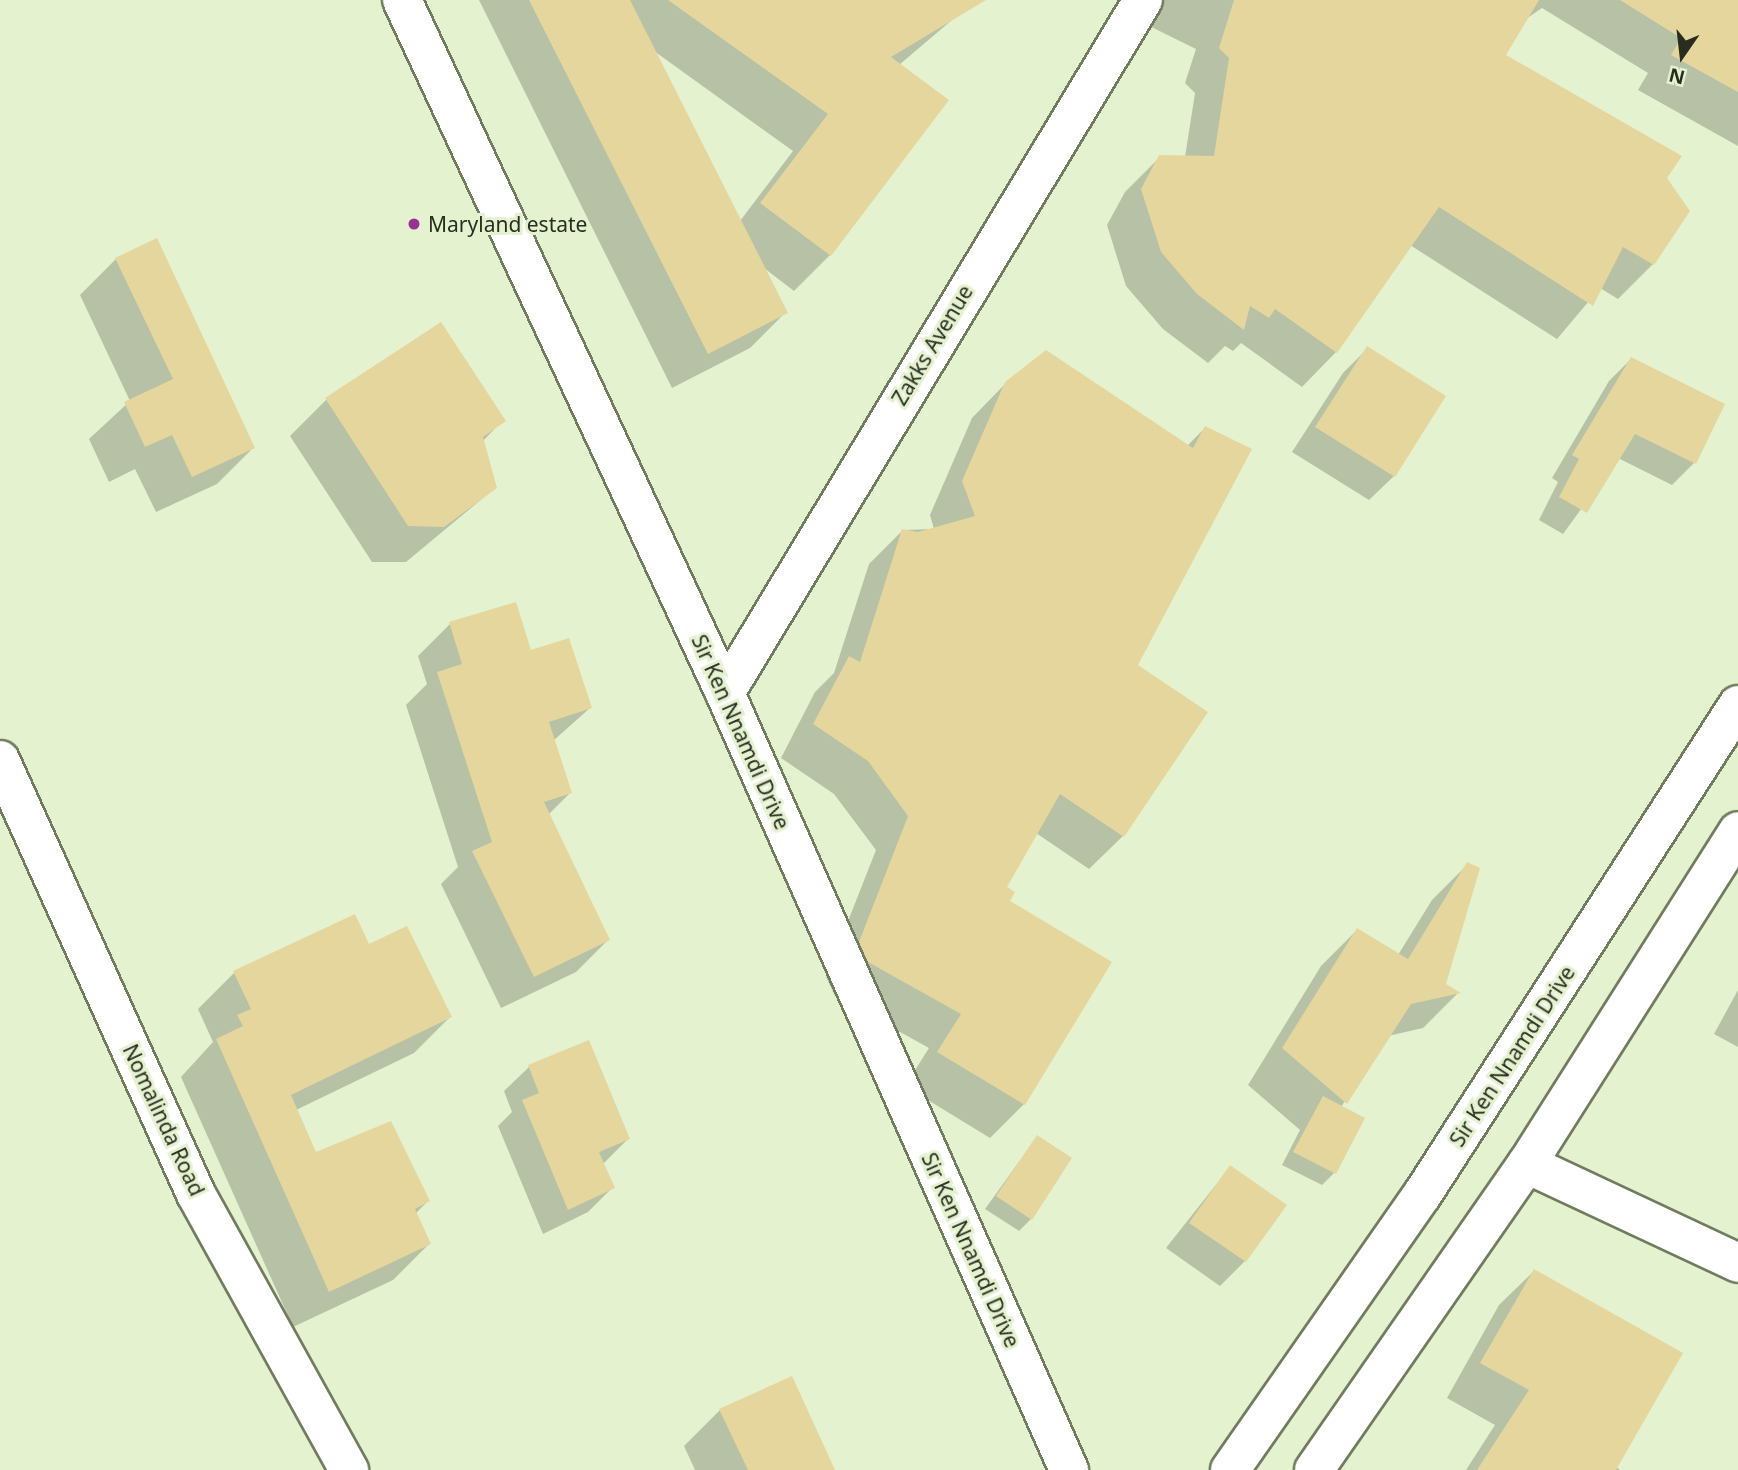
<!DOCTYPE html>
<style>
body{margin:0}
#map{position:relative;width:1738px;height:1470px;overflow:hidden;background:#e4f2d0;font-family:"Noto Sans",sans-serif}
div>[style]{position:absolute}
.shadow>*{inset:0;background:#0003}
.building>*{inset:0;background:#e5d69d}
.roads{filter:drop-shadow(2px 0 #707c5e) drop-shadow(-2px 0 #707c5e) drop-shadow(0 2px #707c5e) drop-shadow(0 -2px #707c5e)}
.minor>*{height:38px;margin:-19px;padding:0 19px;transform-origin:19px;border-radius:19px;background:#fff}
.dots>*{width:19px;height:19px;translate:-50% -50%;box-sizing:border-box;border:4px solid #e4f2d0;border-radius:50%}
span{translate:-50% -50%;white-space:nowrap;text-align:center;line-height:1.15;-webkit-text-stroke:6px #e4f2d0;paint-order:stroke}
.poi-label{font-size:21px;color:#282d20}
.left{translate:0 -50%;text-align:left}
.street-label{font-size:21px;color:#282d20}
.north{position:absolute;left:1647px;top:21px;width:70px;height:70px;-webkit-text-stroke:5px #e4f2d0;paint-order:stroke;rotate:194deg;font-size:19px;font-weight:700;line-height:28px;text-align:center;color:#282d20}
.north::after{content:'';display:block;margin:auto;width:24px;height:32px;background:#282d20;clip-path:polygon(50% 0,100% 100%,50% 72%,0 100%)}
</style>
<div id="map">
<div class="shadow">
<i style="clip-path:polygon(evenodd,479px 0,963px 0,959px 14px,899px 65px,830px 255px,794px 291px,764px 268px,786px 312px,750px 348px,672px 388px,479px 0,654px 51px,793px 151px,740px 221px,654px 51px)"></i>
<i style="clip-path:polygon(1139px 0,1738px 0,1738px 146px,1638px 90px,1648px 73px,1542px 8px,1526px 19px,1503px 55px,1665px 178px,1653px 264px,1618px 299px,1600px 288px,1557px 339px,1410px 245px,1336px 352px,1302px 387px,1241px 343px,1233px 351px,1225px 346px,1208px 363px,1163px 329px,1126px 286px,1107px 225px,1125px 192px,1160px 157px,1185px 157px,1195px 93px,1185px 83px,1196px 49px,1131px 17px)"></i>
<i style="clip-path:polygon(116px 259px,253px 448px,217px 484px,156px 512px,135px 469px,109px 482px,89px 439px,130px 401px,80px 295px)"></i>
<i style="clip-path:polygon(440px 325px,503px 420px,482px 442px,495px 488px,406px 562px,372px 562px,290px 436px,326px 400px)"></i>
<i style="clip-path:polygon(1368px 348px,1394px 476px,1369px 500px,1292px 452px,1343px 373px)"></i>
<i style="clip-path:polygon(1631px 359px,1723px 405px,1694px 463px,1672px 485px,1618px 458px,1563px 534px,1539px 520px,1558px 482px,1552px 478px,1609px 381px)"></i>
<i style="clip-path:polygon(1006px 383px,1187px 446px,1205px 428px,1136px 666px,1123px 836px,1089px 869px,1036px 833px,1005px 888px,1024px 1104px,990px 1138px,905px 1086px,929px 1048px,835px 996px,826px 977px,876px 850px,834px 794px,781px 758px,815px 692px,834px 673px,869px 564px,903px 530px,934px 529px,930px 515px,972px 418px)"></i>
<i style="clip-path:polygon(450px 624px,530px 652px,590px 708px,553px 741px,570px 793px,548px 815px,608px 940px,576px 972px,501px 1008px,441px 884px,458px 867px,406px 705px,427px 684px,418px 656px)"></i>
<i style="clip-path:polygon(1468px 864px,1444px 984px,1458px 993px,1423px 1028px,1388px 1036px,1341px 1107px,1334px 1173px,1322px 1185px,1282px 1165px,1300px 1130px,1248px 1085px,1321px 966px,1357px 930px,1398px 955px,1432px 900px)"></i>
<i style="clip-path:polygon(354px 916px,368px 947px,450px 1017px,414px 1053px,296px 1110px,316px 1154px,428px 1201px,415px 1214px,429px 1244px,393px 1280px,293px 1327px,181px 1077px,213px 1042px,198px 1009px,234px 973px)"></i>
<i style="clip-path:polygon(1738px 990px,1738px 1047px,1714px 1034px)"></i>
<i style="clip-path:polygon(529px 1067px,628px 1139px,602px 1165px,613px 1187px,588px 1212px,543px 1234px,498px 1126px,512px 1112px,504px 1091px)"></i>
<i style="clip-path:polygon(1037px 1137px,1031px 1219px,1019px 1231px,985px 1209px)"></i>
<i style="clip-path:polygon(1230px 1167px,1245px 1261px,1220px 1286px,1166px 1248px)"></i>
<i style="clip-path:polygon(1534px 1271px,1616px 1467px,1620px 1470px,1466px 1470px,1495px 1425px,1447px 1398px,1499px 1305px)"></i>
<i style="clip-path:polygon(720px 1410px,833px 1470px,695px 1470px,684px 1446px)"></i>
</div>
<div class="building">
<i style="clip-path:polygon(529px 0,630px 0,788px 313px,708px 354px)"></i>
<i style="clip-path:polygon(668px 0,986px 0,891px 57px,949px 100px,831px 256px,760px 203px,828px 114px)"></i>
<i style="clip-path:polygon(1234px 0,1539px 0,1506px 55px,1682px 156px,1667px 178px,1690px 211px,1654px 265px,1623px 247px,1593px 306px,1439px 207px,1337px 353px,1275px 309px,1269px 318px,1250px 306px,1244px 330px,1197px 294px,1161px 252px,1141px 189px,1159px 155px,1214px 156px,1229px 58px,1219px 48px)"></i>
<i style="clip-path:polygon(1620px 0,1738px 0,1738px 92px,1671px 55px,1681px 38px)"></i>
<i style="clip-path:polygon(157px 238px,255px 448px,192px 477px,172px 435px,145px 447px,124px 402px,173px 379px,115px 258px)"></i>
<i style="clip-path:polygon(441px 322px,506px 421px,483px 437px,497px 488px,444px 527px,408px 526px,325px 398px)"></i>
<i style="clip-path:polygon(1367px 346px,1446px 396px,1395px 477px,1315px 427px)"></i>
<i style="clip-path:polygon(1046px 350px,1193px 448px,1205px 426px,1252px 449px,1138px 665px,1208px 712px,1124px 837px,1060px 794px,1007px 887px,1015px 892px,1010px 901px,1112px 962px,1025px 1105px,937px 1052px,961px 1014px,868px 962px,859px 942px,908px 816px,868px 761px,813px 724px,849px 656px,860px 662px,902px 529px,918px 532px,975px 516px,962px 481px,1005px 382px)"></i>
<i style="clip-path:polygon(1631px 357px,1725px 404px,1696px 464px,1635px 434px,1587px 513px,1559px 497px,1579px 459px,1572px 455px)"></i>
<i style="clip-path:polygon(516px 602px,531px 650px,569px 638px,592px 708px,549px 722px,572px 793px,544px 802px,610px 940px,534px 977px,472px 851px,492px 842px,437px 672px,462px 664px,449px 622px)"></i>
<i style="clip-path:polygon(1467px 862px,1480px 868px,1446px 984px,1461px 993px,1411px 1004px,1347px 1104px,1282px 1048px,1357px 928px,1408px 959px)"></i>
<i style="clip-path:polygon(355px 914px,369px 944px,407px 926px,452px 1017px,291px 1095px,316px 1152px,391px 1121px,430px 1201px,415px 1209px,431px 1244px,329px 1292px,216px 1039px,243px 1026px,237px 1015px,251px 1009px,233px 971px)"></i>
<i style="clip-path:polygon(589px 1040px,630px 1139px,599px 1152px,615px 1188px,568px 1210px,522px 1100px,539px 1093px,528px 1065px)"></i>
<i style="clip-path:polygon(1323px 1096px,1365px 1118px,1336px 1174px,1293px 1152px)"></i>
<i style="clip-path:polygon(1037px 1135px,1072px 1158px,1032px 1220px,996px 1196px)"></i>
<i style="clip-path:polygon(1230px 1165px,1287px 1205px,1246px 1262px,1189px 1223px)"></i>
<i style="clip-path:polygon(1534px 1269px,1683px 1353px,1616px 1470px,1477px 1470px,1529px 1390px,1480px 1363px)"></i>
<i style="clip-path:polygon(792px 1376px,835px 1470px,748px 1470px,719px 1409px)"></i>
</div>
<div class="roads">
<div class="minor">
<i style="left:402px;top:0;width:765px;rotate:65.01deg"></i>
<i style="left:725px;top:693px;width:850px;rotate:66.12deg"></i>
<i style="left:725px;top:693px;width:809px;rotate:-58.9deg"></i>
<i style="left:0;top:760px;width:476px;rotate:65.7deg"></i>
<i style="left:196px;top:1194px;width:316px;rotate:61deg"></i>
<i style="left:1527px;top:1164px;width:233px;rotate:25.1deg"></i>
<i style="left:1230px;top:1470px;width:335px;rotate:-55.1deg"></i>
<i style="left:1422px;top:1195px;width:583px;rotate:-57.18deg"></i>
<i style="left:1314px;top:1470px;width:373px;rotate:-55.2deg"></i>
<i style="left:1527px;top:1164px;width:394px;rotate:-57.6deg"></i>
</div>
</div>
<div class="dots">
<i style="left:414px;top:224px;background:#993194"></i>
</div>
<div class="poi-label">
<span class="left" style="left:428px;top:224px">Maryland estate</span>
</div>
<div class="street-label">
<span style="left:932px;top:345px;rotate:-59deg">Zakks Avenue</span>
<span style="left:741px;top:732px;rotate:66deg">Sir Ken Nnamdi Drive</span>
<span style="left:1512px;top:1056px;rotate:-57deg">Sir Ken Nnamdi Drive</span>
<span style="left:164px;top:1120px;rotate:65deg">Nomalinda Road</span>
<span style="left:971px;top:1250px;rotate:66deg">Sir Ken Nnamdi Drive</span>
</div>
<div class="north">N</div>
</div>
